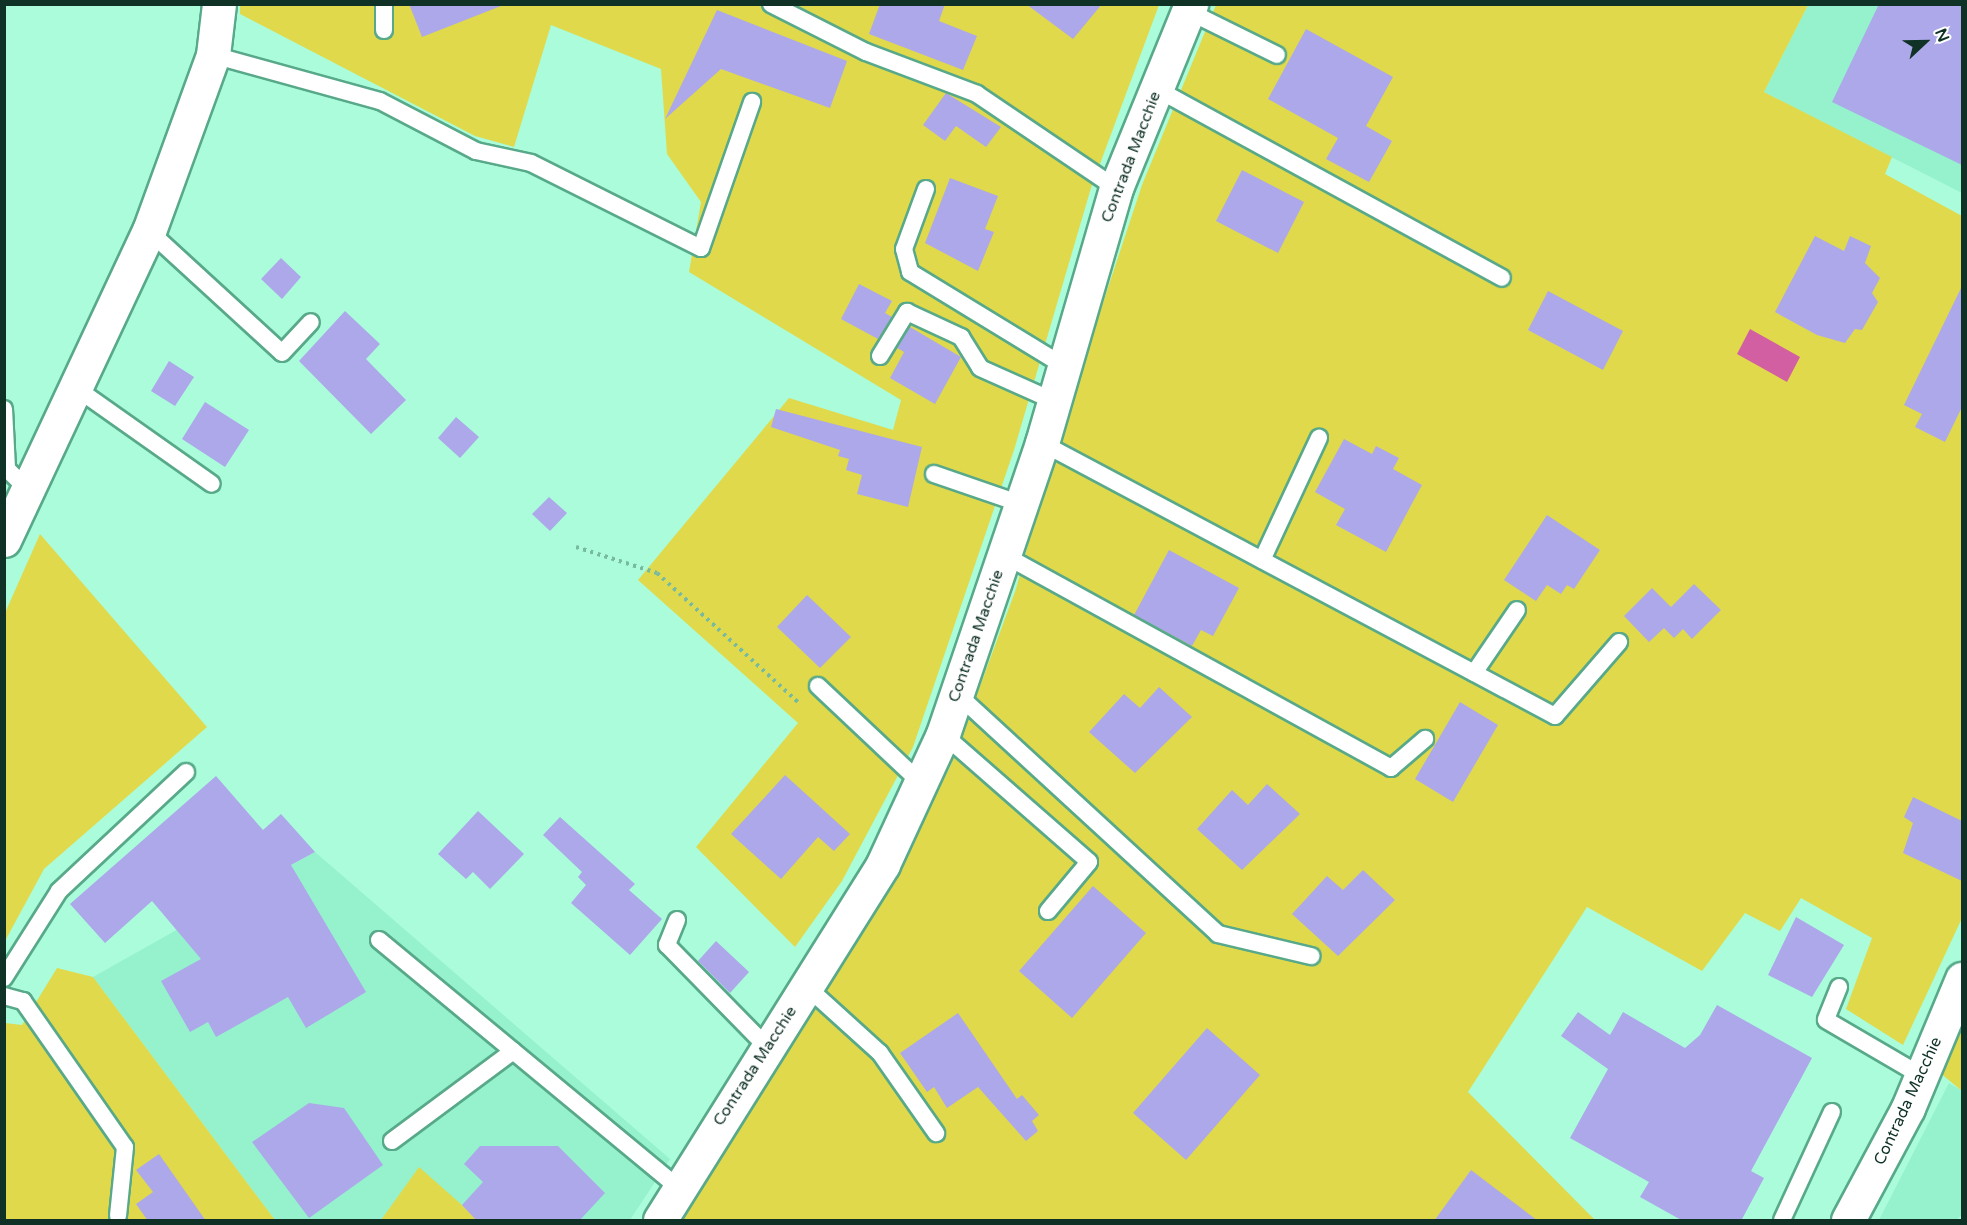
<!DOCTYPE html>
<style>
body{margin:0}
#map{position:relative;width:1967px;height:1225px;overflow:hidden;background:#aafcda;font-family:"Varela Round",sans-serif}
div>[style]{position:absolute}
.built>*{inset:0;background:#95f2cc}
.green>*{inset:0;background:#e0d94b}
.water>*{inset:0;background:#d35fa3}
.building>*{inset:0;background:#aca8ea}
.path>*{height:4px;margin-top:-2px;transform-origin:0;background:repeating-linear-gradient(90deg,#78baa0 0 3px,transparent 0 7.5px)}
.roads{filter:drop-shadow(2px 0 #58a98a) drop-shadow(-2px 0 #58a98a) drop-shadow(0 2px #58a98a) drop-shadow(0 -2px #58a98a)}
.service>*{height:16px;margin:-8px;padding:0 8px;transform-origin:8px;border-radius:8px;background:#fff}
.minor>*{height:33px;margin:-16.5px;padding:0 16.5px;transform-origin:16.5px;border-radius:16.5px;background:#fff}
.secondary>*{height:33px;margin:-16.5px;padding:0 16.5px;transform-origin:16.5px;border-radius:16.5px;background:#fff}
span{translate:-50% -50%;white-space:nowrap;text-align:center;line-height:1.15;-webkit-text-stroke:5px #fff;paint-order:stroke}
.street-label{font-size:16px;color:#103226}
.frame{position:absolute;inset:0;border:6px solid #103226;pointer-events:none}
.north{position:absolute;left:1895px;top:12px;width:60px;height:60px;-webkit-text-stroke:4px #fff;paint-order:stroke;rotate:68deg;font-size:16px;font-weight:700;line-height:24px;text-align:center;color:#103226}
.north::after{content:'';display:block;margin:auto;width:21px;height:27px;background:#103226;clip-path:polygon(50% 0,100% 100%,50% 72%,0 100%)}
</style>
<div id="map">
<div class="built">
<i style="clip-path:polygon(1808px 5px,1962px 5px,1962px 193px,1764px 92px)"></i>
<i style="clip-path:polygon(315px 852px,670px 1159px,630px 1220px,477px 1220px,419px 1168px,381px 1220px,275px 1220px,93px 977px)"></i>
<i style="clip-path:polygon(1949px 1083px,1962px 1091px,1962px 1214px,1957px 1220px,1879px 1220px)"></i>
</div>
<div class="green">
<i style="clip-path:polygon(240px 5px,1159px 5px,1091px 188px,1014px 450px,913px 747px,842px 881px,795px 947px,696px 847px,798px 723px,638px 580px,789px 398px,893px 430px,901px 400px,689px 272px,701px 202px,667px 154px,661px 69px,551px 25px,514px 147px,475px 136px,240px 14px)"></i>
<i style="clip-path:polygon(1216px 5px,1808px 5px,1764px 92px,1892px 157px,1885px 174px,1962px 216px,1962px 918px,1903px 1045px,1846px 1009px,1872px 938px,1801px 898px,1780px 931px,1745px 913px,1702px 971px,1587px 907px,1468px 1092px,1595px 1220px,681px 1220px,783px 1046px,881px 897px,950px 767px,1016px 589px,1049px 466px,1142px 185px)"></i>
<i style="clip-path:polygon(40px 534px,207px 727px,44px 869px,5px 941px,5px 613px)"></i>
<i style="clip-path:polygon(57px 968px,93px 977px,275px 1220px,5px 1220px,5px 1023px,22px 1025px)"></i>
<i style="clip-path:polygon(1962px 1023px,1962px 1091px,1939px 1072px)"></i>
<i style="clip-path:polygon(419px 1167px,462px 1205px,477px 1220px,381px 1220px)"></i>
</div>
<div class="water">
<i style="clip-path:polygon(1750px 329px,1800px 357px,1787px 382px,1737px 354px)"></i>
</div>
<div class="building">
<i style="clip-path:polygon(409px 4px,501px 4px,501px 6px,422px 37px)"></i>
<i style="clip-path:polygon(880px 4px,945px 4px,939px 21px,977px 36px,963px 70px,869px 34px)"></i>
<i style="clip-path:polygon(1026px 4px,1102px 4px,1073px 39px)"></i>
<i style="clip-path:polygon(1879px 4px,1962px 4px,1962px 165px,1832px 102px)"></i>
<i style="clip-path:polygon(717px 10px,847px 61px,830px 108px,721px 69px,665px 119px)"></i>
<i style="clip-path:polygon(1306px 29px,1393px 77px,1366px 126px,1392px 141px,1369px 182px,1326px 159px,1338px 138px,1268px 99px)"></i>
<i style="clip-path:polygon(946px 93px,1001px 127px,986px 147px,956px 126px,945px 141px,923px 125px)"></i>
<i style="clip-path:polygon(1242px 170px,1304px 202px,1278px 253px,1216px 221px)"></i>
<i style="clip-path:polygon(950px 178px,998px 196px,985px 229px,994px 232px,978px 271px,925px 243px)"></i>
<i style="clip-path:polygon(1815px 236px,1844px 251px,1850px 236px,1871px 246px,1865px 263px,1880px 278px,1872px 293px,1878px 302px,1862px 330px,1855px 329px,1845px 343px,1817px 335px,1775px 312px)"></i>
<i style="clip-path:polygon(281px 258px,301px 277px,282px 299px,261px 279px)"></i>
<i style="clip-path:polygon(859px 284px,892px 301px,885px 313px,892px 317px,878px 339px,841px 319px)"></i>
<i style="clip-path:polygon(1962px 286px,1962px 407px,1945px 442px,1915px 427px,1922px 414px,1904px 405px)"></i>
<i style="clip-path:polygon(1548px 291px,1623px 331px,1603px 370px,1528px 330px)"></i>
<i style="clip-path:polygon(345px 311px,380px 344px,366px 359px,406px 400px,371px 434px,299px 361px)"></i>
<i style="clip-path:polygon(910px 327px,961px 357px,935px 404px,890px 378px,904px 352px,897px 348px)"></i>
<i style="clip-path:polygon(169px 361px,194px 377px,175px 406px,151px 391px)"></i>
<i style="clip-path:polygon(205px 402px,249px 430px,225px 467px,182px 439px)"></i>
<i style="clip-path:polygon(776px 409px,922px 447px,908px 507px,857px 494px,862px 475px,846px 470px,849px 459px,838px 456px,840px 450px,771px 427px)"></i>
<i style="clip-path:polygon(456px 417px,479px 437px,460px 458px,438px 438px)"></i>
<i style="clip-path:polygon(1344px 439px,1372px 454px,1376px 446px,1399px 458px,1393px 469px,1422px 485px,1386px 552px,1336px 525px,1345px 509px,1315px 492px)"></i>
<i style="clip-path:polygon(549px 497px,567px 513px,550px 531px,532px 514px)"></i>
<i style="clip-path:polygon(1547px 515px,1600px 550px,1574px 589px,1567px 585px,1561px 594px,1547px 585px,1536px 601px,1504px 580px)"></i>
<i style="clip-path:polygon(1169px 550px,1239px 588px,1213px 636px,1201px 630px,1192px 646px,1134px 615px)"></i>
<i style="clip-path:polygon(1694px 584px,1721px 610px,1692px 639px,1683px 629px,1674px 638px,1664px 628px,1649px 642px,1624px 616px,1652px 588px,1671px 607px)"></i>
<i style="clip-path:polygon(807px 595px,851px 637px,820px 668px,777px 627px)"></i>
<i style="clip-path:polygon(1159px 687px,1192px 717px,1135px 773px,1089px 732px,1124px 694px,1140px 708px)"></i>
<i style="clip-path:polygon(1460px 702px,1498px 725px,1453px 802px,1415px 779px)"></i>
<i style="clip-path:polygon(785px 775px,850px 834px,834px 851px,818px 837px,781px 879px,731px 834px)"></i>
<i style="clip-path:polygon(216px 776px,263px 830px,281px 814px,315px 852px,291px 865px,366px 992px,306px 1028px,288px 997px,216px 1037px,208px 1022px,190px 1032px,161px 981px,201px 959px,152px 901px,105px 943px,70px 904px)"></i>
<i style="clip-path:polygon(1267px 784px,1300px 814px,1242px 870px,1197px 829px,1232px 790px,1248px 805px)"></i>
<i style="clip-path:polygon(1913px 797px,1962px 821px,1962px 881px,1903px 853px,1913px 823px,1904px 817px)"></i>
<i style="clip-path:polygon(478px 811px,524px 854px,490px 889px,473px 872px,466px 879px,438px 854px)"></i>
<i style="clip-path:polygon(560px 817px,635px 884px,629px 890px,662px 919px,630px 955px,571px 903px,586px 885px,578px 877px,582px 872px,543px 835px)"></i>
<i style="clip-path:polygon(1363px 870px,1395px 900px,1338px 956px,1292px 914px,1327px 876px,1343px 890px)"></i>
<i style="clip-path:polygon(1093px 886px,1146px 933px,1072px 1018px,1019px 971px)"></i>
<i style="clip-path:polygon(1796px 917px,1844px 945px,1812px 997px,1768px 975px)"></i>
<i style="clip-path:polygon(716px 941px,749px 972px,730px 993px,698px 961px)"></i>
<i style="clip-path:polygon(1717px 1005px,1812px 1058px,1751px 1171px,1764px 1178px,1741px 1221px,1683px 1221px,1640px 1197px,1649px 1182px,1570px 1138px,1608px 1069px,1561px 1036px,1578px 1012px,1610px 1035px,1623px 1012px,1685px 1048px,1700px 1035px)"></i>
<i style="clip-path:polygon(958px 1013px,1017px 1099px,1022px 1095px,1039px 1115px,1032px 1121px,1038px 1131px,1026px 1141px,978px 1087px,947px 1108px,934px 1087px,927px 1092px,900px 1053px)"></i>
<i style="clip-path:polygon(1207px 1028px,1260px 1075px,1186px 1160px,1133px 1113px)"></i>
<i style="clip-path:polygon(309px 1103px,344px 1108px,383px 1165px,309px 1218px,252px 1142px)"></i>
<i style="clip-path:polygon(480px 1146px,558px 1146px,605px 1193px,579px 1221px,477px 1221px,462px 1205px,483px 1182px,464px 1164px)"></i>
<i style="clip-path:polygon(159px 1154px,185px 1191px,206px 1221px,148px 1221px,136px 1204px,153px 1192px,136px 1170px)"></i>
<i style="clip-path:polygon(1471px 1170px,1538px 1221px,1434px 1221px)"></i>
</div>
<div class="path">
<i style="left:576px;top:547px;width:85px;rotate:17.8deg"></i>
<i style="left:657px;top:573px;width:194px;rotate:42.5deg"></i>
</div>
<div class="roads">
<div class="service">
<i style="left:771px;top:4px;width:106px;rotate:26.8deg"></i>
<i style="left:866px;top:52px;width:119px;rotate:20.7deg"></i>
<i style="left:977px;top:94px;width:168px;rotate:34.1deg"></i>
<i style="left:1188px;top:11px;width:99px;rotate:26.3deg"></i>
<i style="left:384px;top:30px;width:26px;rotate:-90deg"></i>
<i style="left:213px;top:55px;width:173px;rotate:15.4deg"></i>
<i style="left:380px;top:101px;width:108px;rotate:27.5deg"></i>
<i style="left:476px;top:151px;width:56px;rotate:12.3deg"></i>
<i style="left:531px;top:163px;width:190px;rotate:26.6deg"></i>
<i style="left:701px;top:248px;width:155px;rotate:-70.7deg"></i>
<i style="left:1157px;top:89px;width:393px;rotate:28.7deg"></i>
<i style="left:926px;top:189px;width:64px;rotate:110.1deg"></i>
<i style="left:904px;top:249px;width:24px;rotate:75deg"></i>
<i style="left:910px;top:272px;width:180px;rotate:31.4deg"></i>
<i style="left:149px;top:231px;width:180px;rotate:42.5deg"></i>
<i style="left:282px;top:353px;width:42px;rotate:-46.9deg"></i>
<i style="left:880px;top:356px;width:52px;rotate:-58.5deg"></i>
<i style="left:907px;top:312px;width:60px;rotate:24.8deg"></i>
<i style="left:961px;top:337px;width:36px;rotate:58deg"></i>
<i style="left:980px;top:368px;width:81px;rotate:24deg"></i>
<i style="left:76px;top:388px;width:166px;rotate:35.2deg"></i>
<i style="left:4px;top:409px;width:60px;rotate:87.1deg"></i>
<i style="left:7px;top:469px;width:30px;rotate:45deg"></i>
<i style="left:1042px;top:443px;width:581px;rotate:28.02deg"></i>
<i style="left:1555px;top:716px;width:98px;rotate:-49.1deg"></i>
<i style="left:934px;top:474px;width:92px;rotate:19deg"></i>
<i style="left:1004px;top:555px;width:442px;rotate:28.8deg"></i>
<i style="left:1391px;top:768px;width:45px;rotate:-40.5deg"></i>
<i style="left:1262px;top:560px;width:135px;rotate:-65deg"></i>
<i style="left:1474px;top:673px;width:76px;rotate:-55.7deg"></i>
<i style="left:818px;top:686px;width:141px;rotate:43.3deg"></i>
<i style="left:956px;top:693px;width:356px;rotate:42.6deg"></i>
<i style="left:1218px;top:934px;width:96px;rotate:13.3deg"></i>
<i style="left:943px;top:734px;width:194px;rotate:41.2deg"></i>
<i style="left:1089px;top:862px;width:64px;rotate:129.9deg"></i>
<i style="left:677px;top:920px;width:27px;rotate:112deg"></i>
<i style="left:667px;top:945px;width:143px;rotate:45.6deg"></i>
<i style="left:379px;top:940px;width:388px;rotate:39.6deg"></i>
<i style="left:4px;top:978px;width:103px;rotate:-57.7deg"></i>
<i style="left:59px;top:891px;width:174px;rotate:-43.1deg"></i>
<i style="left:806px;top:986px;width:100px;rotate:42.2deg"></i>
<i style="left:880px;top:1053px;width:98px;rotate:55deg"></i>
<i style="left:1839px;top:987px;width:35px;rotate:112deg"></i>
<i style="left:1826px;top:1020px;width:111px;rotate:30.3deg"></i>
<i style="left:4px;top:996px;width:20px;rotate:15deg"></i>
<i style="left:23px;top:1001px;width:178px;rotate:55.1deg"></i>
<i style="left:125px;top:1147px;width:69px;rotate:95.8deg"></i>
<i style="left:392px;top:1141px;width:151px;rotate:-36.6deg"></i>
<i style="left:1782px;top:1220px;width:119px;rotate:-65.2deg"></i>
</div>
<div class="minor">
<i style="left:660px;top:1220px;width:420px;rotate:-57.9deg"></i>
<i style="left:883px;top:864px;width:143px;rotate:-65.2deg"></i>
<i style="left:943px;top:734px;width:307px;rotate:-71.2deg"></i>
<i style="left:1042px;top:443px;width:266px;rotate:-73.8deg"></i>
<i style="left:1116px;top:188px;width:199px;rotate:-67.8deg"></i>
<i style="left:1848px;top:1220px;width:127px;rotate:-61.8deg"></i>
<i style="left:1908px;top:1108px;width:140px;rotate:-67.3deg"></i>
</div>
<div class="secondary">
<i style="left:4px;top:540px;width:341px;rotate:-64.9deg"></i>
<i style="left:149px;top:231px;width:187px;rotate:-70deg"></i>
<i style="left:213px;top:55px;width:51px;rotate:-83.3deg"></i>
</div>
</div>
<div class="street-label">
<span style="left:1131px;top:157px;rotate:-69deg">Contrada Macchie</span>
<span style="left:976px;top:636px;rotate:-71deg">Contrada Macchie</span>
<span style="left:755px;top:1066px;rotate:-57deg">Contrada Macchie</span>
<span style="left:1908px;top:1101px;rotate:-65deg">Contrada Macchie</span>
</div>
<div class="frame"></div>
<div class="north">N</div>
</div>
